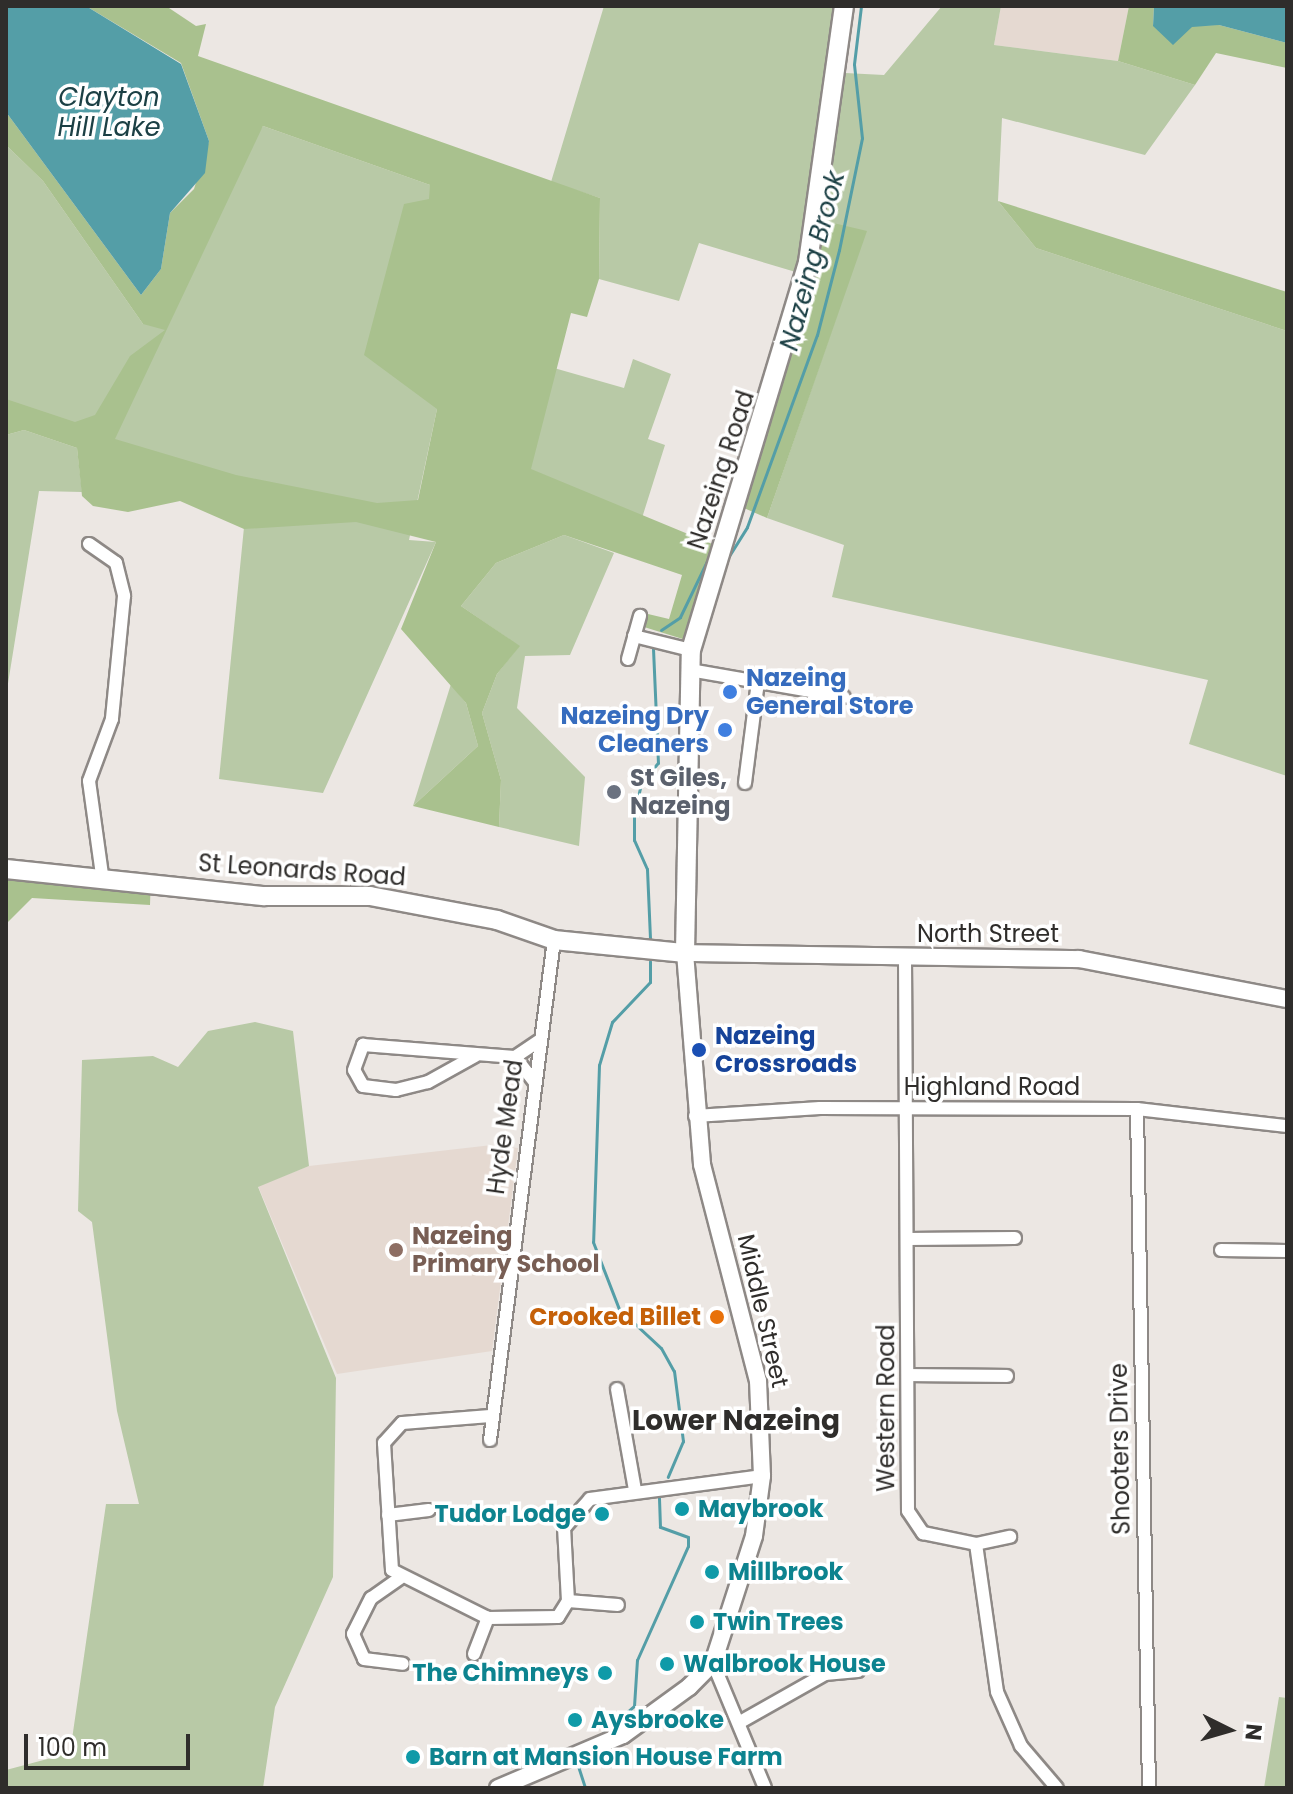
<!DOCTYPE html>
<style>
body{margin:0}
#map{position:relative;width:1293px;height:1794px;overflow:hidden;background:#ece7e3;font-family:Poppins,sans-serif}
div>[style]{position:absolute}
.built>*{inset:0;background:#e5d9d1}
.green>*{inset:0;background:#b8c9a6}
.forest>*{inset:0;background:#a9c18e}
.water>*{inset:0;background:#549ea7}
.stream>*{height:3px;margin:-1.5px;padding:0 1.5px;transform-origin:1.5px;border-radius:1.5px;background:#549ea7}
.roads{filter:drop-shadow(2px 0 #8e8986) drop-shadow(-2px 0 #8e8986) drop-shadow(0 2px #8e8986) drop-shadow(0 -2px #8e8986)}
.minor>*{height:12px;margin:-6px;padding:0 6px;transform-origin:6px;border-radius:6px;background:#fff}
.tertiary>*{height:16px;margin:-8px;padding:0 8px;transform-origin:8px;border-radius:8px;background:#fff}
.secondary>*{height:18px;margin:-9px;padding:0 9px;transform-origin:9px;border-radius:9px;background:#fff}
.dots>*{width:22px;height:22px;translate:-50% -50%;box-sizing:border-box;border:4px solid #fff;border-radius:50%}
span{translate:-50% -50%;white-space:nowrap;text-align:center;line-height:1.15;-webkit-text-stroke:7px #fff;paint-order:stroke}
.street-label{font-size:24px;color:#2f2d2b}
.shop-label{font-size:24px;color:#366cbe;font-weight:700}
.left{translate:0 -50%;text-align:left}
.right{translate:-100% -50%;text-align:right}
.worship-label{font-size:24px;color:#5b616d;font-weight:700}
.transit-label{font-size:24px;color:#164399;font-weight:700}
.education-label{font-size:24px;color:#785e54;font-weight:700}
.food-label{font-size:24px;color:#c56008;font-weight:700}
.culture-label{font-size:24px;color:#0d838f;font-weight:700}
.water-label{font-size:26px;color:#1c4045;font-style:italic}
.quarter-label{font-size:28px;color:#2f2d2b;font-weight:700}
.frame{position:absolute;inset:0;border:8px solid #2f2d2b;pointer-events:none}
.north{position:absolute;left:1189px;top:1690px;width:80px;height:80px;-webkit-text-stroke:6px #fff;paint-order:stroke;rotate:95deg;font-size:22px;font-weight:700;line-height:32px;text-align:center;color:#2f2d2b}
.north::after{content:'';display:block;margin:auto;width:28px;height:36px;background:#2f2d2b;clip-path:polygon(50% 0,100% 100%,50% 72%,0 100%)}
.scale{position:absolute;left:24px;top:1734px;width:166px;height:36px;box-sizing:border-box;border:4px solid #2f2d2b;border-top:0;padding-left:10px;font-size:24px;line-height:28px;white-space:nowrap;color:#2f2d2b;-webkit-text-stroke:6px #fff;paint-order:stroke}
</style>
<div id="map">
<div class="built">
<i style="clip-path:polygon(1001px 6px,1129px 6px,1118px 61px,994px 45px)"></i>
<i style="clip-path:polygon(492px 1145px,518px 1148px,492px 1351px,337px 1374px,258px 1186px,309px 1166px)"></i>
</div>
<div class="green">
<i style="clip-path:polygon(604px 6px,833px 6px,826px 72px,884px 75px,942px 6px,1001px 6px,994px 45px,1118px 61px,1195px 85px,1145px 155px,1002px 118px,998px 201px,1036px 248px,1287px 331px,1287px 776px,1189px 744px,1208px 680px,832px 597px,844px 545px,767px 518px,866px 231px,799px 273px,699px 243px,679px 301px,599px 279px,600px 198px,551px 182px)"></i>
<i style="clip-path:polygon(263px 126px,430px 185px,437px 409px,409px 540px,436px 542px,323px 793px,219px 779px,247px 497px,6px 402px,6px 145px,43px 181px,143px 324px)"></i>
<i style="clip-path:polygon(633px 359px,671px 374px,648px 439px,665px 445px,642px 518px,530px 470px,554px 368px,624px 388px)"></i>
<i style="clip-path:polygon(24px 430px,77px 448px,82px 492px,39px 491px,6px 696px,6px 435px)"></i>
<i style="clip-path:polygon(564px 535px,614px 553px,570px 655px,525px 656px,517px 708px,585px 777px,579px 846px,499px 827px,501px 780px,482px 713px,497px 674px,519px 646px,461px 606px,496px 563px)"></i>
<i style="clip-path:polygon(451px 684px,466px 703px,478px 746px,413px 806px)"></i>
<i style="clip-path:polygon(255px 1022px,293px 1031px,309px 1166px,258px 1187px,336px 1378px,333px 1577px,275px 1707px,263px 1788px,6px 1788px,6px 1770px,70px 1753px,106px 1504px,139px 1504px,117px 1411px,92px 1222px,78px 1211px,82px 1060px,153px 1056px,178px 1067px,208px 1031px)"></i>
<i style="clip-path:polygon(1279px 1697px,1287px 1698px,1287px 1788px,1264px 1788px)"></i>
</div>
<div class="forest">
<i style="clip-path:polygon(evenodd,86px 6px,166px 6px,196px 26px,206px 24px,198px 56px,600px 198px,599px 279px,587px 317px,571px 313px,531px 469px,717px 546px,686px 640px,644px 627px,648px 614px,669px 619px,682px 575px,564px 535px,496px 563px,461px 606px,520px 646px,497px 674px,482px 713px,501px 780px,499px 827px,413px 806px,478px 746px,466px 703px,401px 629px,436px 542px,356px 522px,244px 529px,180px 501px,128px 512px,93px 506px,82px 496px,77px 448px,24px 430px,6px 435px,6px 399px,75px 422px,95px 415px,130px 356px,165px 330px,143px 324px,43px 181px,6px 145px,6px 112px,141px 295px,161px 269px,170px 213px,194px 189px,209px 141px,181px 63px,86px 6px,263px 126px,430px 185px,429px 199px,404px 204px,364px 355px,437px 409px,418px 500px,377px 503px,236px 475px,115px 439px,263px 126px)"></i>
<i style="clip-path:polygon(1129px 6px,1154px 6px,1153px 26px,1219px 25px,1287px 43px,1287px 68px,1216px 53px,1195px 85px,1118px 61px)"></i>
<i style="clip-path:polygon(998px 201px,1287px 292px,1287px 331px,1036px 248px)"></i>
<i style="clip-path:polygon(808px 217px,867px 231px,767px 518px,730px 502px,799px 273px)"></i>
<i style="clip-path:polygon(6px 863px,151px 875px,150px 905px,32px 898px,6px 924px)"></i>
</div>
<div class="water">
<i style="clip-path:polygon(6px 6px,86px 6px,181px 64px,209px 141px,205px 173px,170px 213px,161px 269px,141px 295px,6px 112px)"></i>
<i style="clip-path:polygon(1154px 6px,1287px 6px,1287px 43px,1219px 25px,1192px 27px,1173px 45px,1153px 26px)"></i>
</div>
<div class="stream">
<i style="left:729px;top:556px;width:34px;rotate:-58deg"></i>
<i style="left:747px;top:527px;width:204px;rotate:-70deg"></i>
<i style="left:817px;top:335px;width:88px;rotate:-75.5deg"></i>
<i style="left:839px;top:250px;width:114px;rotate:-78.4deg"></i>
<i style="left:862px;top:138px;width:74px;rotate:-96.2deg"></i>
<i style="left:854px;top:64px;width:58px;rotate:-83.1deg"></i>
<i style="left:661px;top:630px;width:23px;rotate:-34deg"></i>
<i style="left:680px;top:617px;width:62px;rotate:-64.3deg"></i>
<i style="left:650px;top:938px;width:69px;rotate:-92.5deg"></i>
<i style="left:647px;top:869px;width:32px;rotate:-114deg"></i>
<i style="left:634px;top:840px;width:26px;rotate:-90deg"></i>
<i style="left:634px;top:814px;width:32px;rotate:-77deg"></i>
<i style="left:641px;top:783px;width:26px;rotate:-50deg"></i>
<i style="left:658px;top:763px;width:116px;rotate:-92.5deg"></i>
<i style="left:650px;top:961px;width:21px;rotate:90deg"></i>
<i style="left:650px;top:982px;width:55px;rotate:133.5deg"></i>
<i style="left:612px;top:1022px;width:45px;rotate:106.8deg"></i>
<i style="left:599px;top:1065px;width:177px;rotate:91.9deg"></i>
<i style="left:593px;top:1242px;width:72px;rotate:68.8deg"></i>
<i style="left:619px;top:1309px;width:57px;rotate:42.9deg"></i>
<i style="left:661px;top:1348px;width:26px;rotate:61deg"></i>
<i style="left:674px;top:1371px;width:71px;rotate:82.7deg"></i>
<i style="left:683px;top:1441px;width:39px;rotate:113deg"></i>
<i style="left:600px;top:1736px;width:45px;rotate:-41.4deg"></i>
<i style="left:634px;top:1706px;width:46px;rotate:-86.3deg"></i>
<i style="left:637px;top:1660px;width:125px;rotate:-65.9deg"></i>
<i style="left:688px;top:1546px;width:9px;rotate:-90deg"></i>
<i style="left:688px;top:1537px;width:30px;rotate:-160deg"></i>
<i style="left:660px;top:1527px;width:31px;rotate:-92deg"></i>
<i style="left:578px;top:1766px;width:23px;rotate:72deg"></i>
</div>
<div class="roads">
<div class="minor">
<i style="left:89px;top:544px;width:33px;rotate:35deg"></i>
<i style="left:116px;top:563px;width:34px;rotate:76deg"></i>
<i style="left:124px;top:596px;width:124px;rotate:95.6deg"></i>
<i style="left:112px;top:719px;width:66px;rotate:110.4deg"></i>
<i style="left:89px;top:781px;width:95px;rotate:82.1deg"></i>
<i style="left:634px;top:636px;width:59px;rotate:13.8deg"></i>
<i style="left:628px;top:659px;width:45px;rotate:-74.4deg"></i>
<i style="left:690px;top:670px;width:156px;rotate:9.9deg"></i>
<i style="left:745px;top:783px;width:103px;rotate:-82.7deg"></i>
<i style="left:905px;top:958px;width:553px;rotate:89.69deg"></i>
<i style="left:908px;top:1511px;width:27px;rotate:56deg"></i>
<i style="left:923px;top:1533px;width:54px;rotate:11.7deg"></i>
<i style="left:976px;top:1544px;width:149px;rotate:81.9deg"></i>
<i style="left:997px;top:1692px;width:59px;rotate:66deg"></i>
<i style="left:1021px;top:1746px;width:55px;rotate:49.4deg"></i>
<i style="left:475px;top:1056px;width:54px;rotate:151deg"></i>
<i style="left:428px;top:1082px;width:33px;rotate:166deg"></i>
<i style="left:396px;top:1090px;width:33px;rotate:-173deg"></i>
<i style="left:363px;top:1086px;width:18px;rotate:-119deg"></i>
<i style="left:354px;top:1070px;width:27px;rotate:-70deg"></i>
<i style="left:363px;top:1045px;width:152px;rotate:4.5deg"></i>
<i style="left:515px;top:1057px;width:30px;rotate:-34deg"></i>
<i style="left:515px;top:1057px;width:31px;rotate:52deg"></i>
<i style="left:1137px;top:1109px;width:679px;rotate:88.99deg"></i>
<i style="left:695px;top:1116px;width:125px;rotate:-3.7deg"></i>
<i style="left:820px;top:1108px;width:317px;rotate:0.2deg"></i>
<i style="left:1137px;top:1109px;width:151px;rotate:6.5deg"></i>
<i style="left:907px;top:1239px;width:108px;rotate:-0.5deg"></i>
<i style="left:1221px;top:1250px;width:66px;rotate:0.9deg"></i>
<i style="left:909px;top:1375px;width:98px;rotate:0.6deg"></i>
<i style="left:617px;top:1389px;width:103px;rotate:79.9deg"></i>
<i style="left:490px;top:1416px;width:88px;rotate:175.5deg"></i>
<i style="left:402px;top:1423px;width:27px;rotate:132deg"></i>
<i style="left:384px;top:1443px;width:127px;rotate:86.4deg"></i>
<i style="left:392px;top:1570px;width:107px;rotate:26.6deg"></i>
<i style="left:488px;top:1618px;width:70px;rotate:-0.8deg"></i>
<i style="left:558px;top:1617px;width:19px;rotate:-58deg"></i>
<i style="left:568px;top:1601px;width:73px;rotate:-93.1deg"></i>
<i style="left:564px;top:1528px;width:39px;rotate:-48deg"></i>
<i style="left:590px;top:1499px;width:174px;rotate:-7.6deg"></i>
<i style="left:490px;top:1440px;width:504px;rotate:-82.71deg"></i>
<i style="left:388px;top:1515px;width:41px;rotate:-7deg"></i>
<i style="left:976px;top:1544px;width:35px;rotate:-12deg"></i>
<i style="left:400px;top:1578px;width:35px;rotate:145deg"></i>
<i style="left:371px;top:1598px;width:40px;rotate:116.6deg"></i>
<i style="left:353px;top:1634px;width:27px;rotate:66deg"></i>
<i style="left:364px;top:1659px;width:39px;rotate:7deg"></i>
<i style="left:568px;top:1601px;width:50px;rotate:4.6deg"></i>
<i style="left:474px;top:1654px;width:39px;rotate:-69deg"></i>
<i style="left:713px;top:1663px;width:135px;rotate:67.4deg"></i>
<i style="left:742px;top:1721px;width:95px;rotate:-29.5deg"></i>
<i style="left:825px;top:1674px;width:33px;rotate:-5deg"></i>
</div>
<div class="tertiary">
<i style="left:498px;top:1788px;width:136px;rotate:-23deg"></i>
<i style="left:623px;top:1735px;width:82px;rotate:-36deg"></i>
<i style="left:689px;top:1687px;width:34px;rotate:-45deg"></i>
<i style="left:713px;top:1663px;width:133px;rotate:-72.1deg"></i>
<i style="left:754px;top:1536px;width:61px;rotate:-82.4deg"></i>
<i style="left:762px;top:1476px;width:95px;rotate:-92.4deg"></i>
<i style="left:758px;top:1381px;width:224px;rotate:-104.5deg"></i>
<i style="left:702px;top:1164px;width:212px;rotate:-94.6deg"></i>
<i style="left:685px;top:953px;width:394px;rotate:0.9deg"></i>
<i style="left:1079px;top:959px;width:212px;rotate:10.9deg"></i>
</div>
<div class="secondary">
<i style="left:6px;top:869px;width:260px;rotate:6deg"></i>
<i style="left:265px;top:896px;width:105px"></i>
<i style="left:370px;top:896px;width:129px;rotate:10.7deg"></i>
<i style="left:497px;top:920px;width:60px;rotate:19.3deg"></i>
<i style="left:554px;top:940px;width:132px;rotate:5.7deg"></i>
<i style="left:685px;top:953px;width:303px;rotate:-88.9deg"></i>
<i style="left:691px;top:650px;width:405px;rotate:-73.2deg"></i>
<i style="left:808px;top:262px;width:259px;rotate:-82deg"></i>
</div>
</div>
<div class="dots">
<i style="left:730px;top:692px;background:#3f7fe0"></i>
<i style="left:725px;top:730px;background:#3f7fe0"></i>
<i style="left:614px;top:792px;background:#6b7280"></i>
<i style="left:699px;top:1050px;background:#1a4fb4"></i>
<i style="left:396px;top:1250px;background:#8d6e63"></i>
<i style="left:717px;top:1317px;background:#e8710a"></i>
<i style="left:682px;top:1509px;background:#0f9aa8"></i>
<i style="left:602px;top:1514px;background:#0f9aa8"></i>
<i style="left:712px;top:1572px;background:#0f9aa8"></i>
<i style="left:697px;top:1622px;background:#0f9aa8"></i>
<i style="left:667px;top:1664px;background:#0f9aa8"></i>
<i style="left:605px;top:1673px;background:#0f9aa8"></i>
<i style="left:575px;top:1720px;background:#0f9aa8"></i>
<i style="left:413px;top:1757px;background:#0f9aa8"></i>
</div>
<div class="street-label">
<span style="left:721px;top:470px;rotate:-72deg">Nazeing Road</span>
<span style="left:302px;top:870px;rotate:4deg">St Leonards Road</span>
<span style="left:988px;top:934px">North Street</span>
<span style="left:992px;top:1087px">Highland Road</span>
<span style="left:505px;top:1127px;rotate:-82deg">Hyde Mead</span>
<span style="left:763px;top:1311px;rotate:77deg">Middle Street</span>
<span style="left:886px;top:1408px;rotate:-90deg">Western Road</span>
<span style="left:1120px;top:1449px;rotate:-91deg">Shooters Drive</span>
</div>
<div class="shop-label">
<span class="left" style="left:746px;top:692px">Nazeing<br>General Store</span>
<span class="right" style="left:709px;top:730px">Nazeing Dry<br>Cleaners</span>
</div>
<div class="worship-label">
<span class="left" style="left:630px;top:792px">St Giles,<br>Nazeing</span>
</div>
<div class="transit-label">
<span class="left" style="left:715px;top:1050px">Nazeing<br>Crossroads</span>
</div>
<div class="education-label">
<span class="left" style="left:412px;top:1250px">Nazeing<br>Primary School</span>
</div>
<div class="food-label">
<span class="right" style="left:701px;top:1317px">Crooked Billet</span>
</div>
<div class="culture-label">
<span class="left" style="left:698px;top:1509px">Maybrook</span>
<span class="right" style="left:586px;top:1514px">Tudor Lodge</span>
<span class="left" style="left:728px;top:1572px">Millbrook</span>
<span class="left" style="left:713px;top:1622px">Twin Trees</span>
<span class="left" style="left:683px;top:1664px">Walbrook House</span>
<span class="right" style="left:589px;top:1673px">The Chimneys</span>
<span class="left" style="left:591px;top:1720px">Aysbrooke</span>
<span class="left" style="left:429px;top:1757px">Barn at Mansion House Farm</span>
</div>
<div class="water-label">
<span style="left:109px;top:113px">Clayton<br>Hill Lake</span>
<span style="left:813px;top:261px;rotate:-75deg">Nazeing Brook</span>
</div>
<div class="quarter-label">
<span style="left:736px;top:1421px">Lower Nazeing</span>
</div>
<div class="frame"></div>
<div class="north">N</div>
<div class="scale">100 m</div>
</div>
